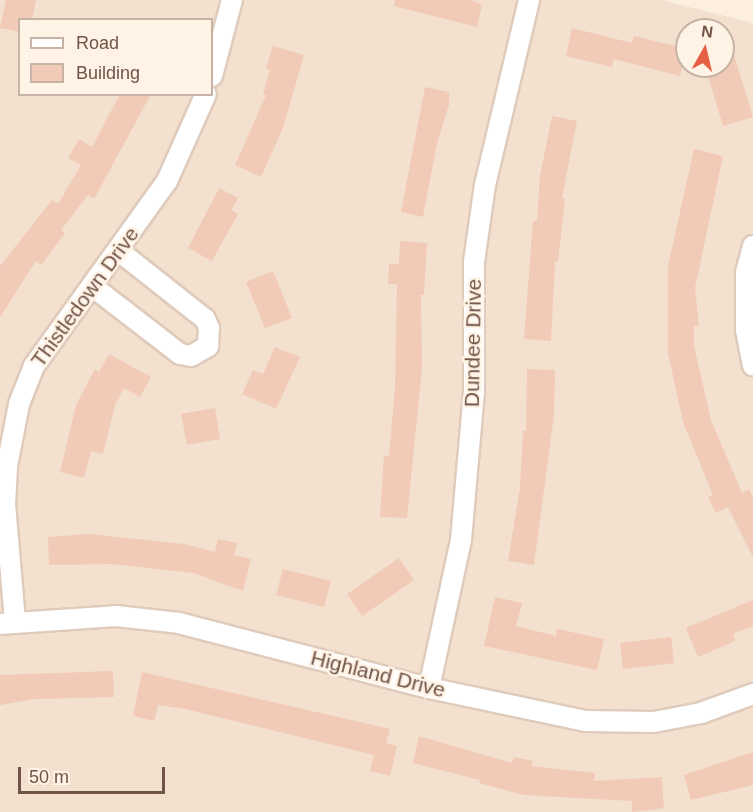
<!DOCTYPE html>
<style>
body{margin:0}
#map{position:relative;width:753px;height:812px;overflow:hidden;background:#fcefdf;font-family:Arial,sans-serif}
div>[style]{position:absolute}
.residential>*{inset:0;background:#f3e0ce}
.building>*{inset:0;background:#f1cbb7}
.roads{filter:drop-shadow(2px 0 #dfcbbc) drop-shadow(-2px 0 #dfcbbc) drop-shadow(0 2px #dfcbbc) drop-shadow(0 -2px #dfcbbc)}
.street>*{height:20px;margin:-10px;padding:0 10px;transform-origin:10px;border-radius:10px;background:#fff}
span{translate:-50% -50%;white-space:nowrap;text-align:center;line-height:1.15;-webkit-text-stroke:5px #fff3e5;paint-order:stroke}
.street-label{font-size:21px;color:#715448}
.legend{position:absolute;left:18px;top:18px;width:195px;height:78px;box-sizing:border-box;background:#fff3e5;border:2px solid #c6b3a6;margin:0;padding:8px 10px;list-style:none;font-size:18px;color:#715448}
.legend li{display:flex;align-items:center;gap:12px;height:30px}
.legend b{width:30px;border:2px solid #c6b3a6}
.north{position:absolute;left:675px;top:18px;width:60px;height:60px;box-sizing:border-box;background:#fff3e5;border:2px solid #c6b3a6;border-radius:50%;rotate:8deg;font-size:16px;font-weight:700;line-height:24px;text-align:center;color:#715448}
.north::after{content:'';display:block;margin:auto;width:21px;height:27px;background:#e56045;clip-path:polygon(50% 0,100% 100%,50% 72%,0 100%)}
.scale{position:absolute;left:18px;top:767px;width:147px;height:27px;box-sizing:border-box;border:3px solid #715448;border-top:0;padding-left:8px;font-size:18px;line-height:21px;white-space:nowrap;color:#715448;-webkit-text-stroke:4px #fff3e5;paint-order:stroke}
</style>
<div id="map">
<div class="residential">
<i style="clip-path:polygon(evenodd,0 0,661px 0,753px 23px,753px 812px,0 812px,0 0,20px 20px,212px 20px,212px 94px,20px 94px,20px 20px,0 0,687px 30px,723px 30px,723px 66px,687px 66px,687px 30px)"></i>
</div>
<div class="building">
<i style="clip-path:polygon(6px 0,36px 0,32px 20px,20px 20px,20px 32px,0 28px)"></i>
<i style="clip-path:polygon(395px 0,471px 0,482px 5px,477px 27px,394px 6px)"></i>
<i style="clip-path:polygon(572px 28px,632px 43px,634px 36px,687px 49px,680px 76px,614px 59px,612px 67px,566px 56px)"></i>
<i style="clip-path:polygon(727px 32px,753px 117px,723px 126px,705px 66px,723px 66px,723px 33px)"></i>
<i style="clip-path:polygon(273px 46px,304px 55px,283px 128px,261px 177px,235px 165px,266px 95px,263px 94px,270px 70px,266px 68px)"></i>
<i style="clip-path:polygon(425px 87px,449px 92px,449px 105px,437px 143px,423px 217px,401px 212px)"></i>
<i style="clip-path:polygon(120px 94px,151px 94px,94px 199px,88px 195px,61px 230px,65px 233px,41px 265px,36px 261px,0 317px,0 266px,52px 200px,58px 204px,81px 165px,68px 158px,79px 139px,92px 147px)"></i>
<i style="clip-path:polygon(552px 116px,577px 121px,562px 198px,565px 199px,558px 262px,555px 262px,551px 341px,524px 339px,533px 221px,537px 221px,540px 176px)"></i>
<i style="clip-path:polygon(694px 149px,723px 156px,695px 288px,699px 326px,694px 326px,694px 346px,711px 420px,742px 493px,749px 489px,753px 498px,753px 557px,728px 507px,716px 513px,708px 497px,713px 495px,683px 422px,668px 353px,668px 266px)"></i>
<i style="clip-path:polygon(219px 188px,238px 198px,231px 210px,238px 214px,212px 261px,188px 248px)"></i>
<i style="clip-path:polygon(400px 241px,427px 243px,424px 295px,421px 295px,422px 368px,407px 518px,380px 517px,384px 456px,389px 456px,395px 387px,397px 284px,388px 284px,389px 264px,399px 264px)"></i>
<i style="clip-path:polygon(273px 271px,292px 318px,265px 328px,246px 282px)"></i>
<i style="clip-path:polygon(275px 347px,300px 357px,276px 409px,242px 394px,253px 370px,263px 374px)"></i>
<i style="clip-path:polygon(109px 354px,151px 377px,140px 397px,124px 388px,115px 405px,103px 454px,91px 451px,84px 478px,60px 472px,76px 405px,95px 369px,99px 372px)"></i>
<i style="clip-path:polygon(527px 369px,555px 370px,554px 415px,534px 565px,508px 561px,520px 488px,523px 431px,526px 431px)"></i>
<i style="clip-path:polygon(215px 408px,220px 439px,187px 445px,181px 414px)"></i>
<i style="clip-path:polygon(89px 534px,184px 544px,215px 552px,218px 539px,237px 543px,234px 555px,251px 559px,243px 591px,194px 573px,111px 564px,49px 565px,48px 537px)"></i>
<i style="clip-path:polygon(399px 558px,414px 580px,362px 616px,347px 594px)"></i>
<i style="clip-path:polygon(283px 569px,331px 581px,324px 607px,276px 595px)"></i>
<i style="clip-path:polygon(495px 597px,522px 603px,516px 626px,556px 636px,557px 629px,604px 639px,597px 670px,484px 646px)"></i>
<i style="clip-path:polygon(753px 600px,753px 626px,733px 634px,735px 641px,698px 657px,686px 628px)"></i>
<i style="clip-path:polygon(671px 637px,674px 663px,623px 669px,620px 643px)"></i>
<i style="clip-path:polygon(113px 671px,114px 697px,35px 699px,0 705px,0 675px)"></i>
<i style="clip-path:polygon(142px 672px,390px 729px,386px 743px,397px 746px,390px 776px,370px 771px,374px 755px,185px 709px,158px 705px,154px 721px,133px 716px)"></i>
<i style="clip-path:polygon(419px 736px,512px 763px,514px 757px,533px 761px,531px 766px,595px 773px,594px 781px,662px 777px,664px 808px,632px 812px,632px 801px,524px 795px,479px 783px,480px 780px,413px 763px)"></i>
<i style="clip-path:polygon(753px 752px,753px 785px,691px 800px,684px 775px)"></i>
</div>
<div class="roads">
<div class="street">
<i style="left:212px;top:76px;width:79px;rotate:-75.3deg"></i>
<i style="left:753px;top:246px;width:28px;rotate:105deg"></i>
<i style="left:746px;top:273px;width:57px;rotate:90deg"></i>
<i style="left:746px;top:330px;width:36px;rotate:79deg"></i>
<i style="left:92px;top:286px;width:111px;rotate:37.7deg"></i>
<i style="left:180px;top:354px;width:11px;rotate:10deg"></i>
<i style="left:191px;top:356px;width:20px;rotate:-30deg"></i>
<i style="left:208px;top:346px;width:18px;rotate:-87deg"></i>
<i style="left:209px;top:328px;width:10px;rotate:-114deg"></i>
<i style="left:205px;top:319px;width:110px;rotate:-141.7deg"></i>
<i style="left:15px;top:621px;width:116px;rotate:-94.9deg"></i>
<i style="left:5px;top:505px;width:39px;rotate:-87deg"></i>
<i style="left:7px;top:466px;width:63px;rotate:-79deg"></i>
<i style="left:19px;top:404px;width:41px;rotate:-68.5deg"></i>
<i style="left:34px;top:366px;width:228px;rotate:-54.3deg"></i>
<i style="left:167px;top:181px;width:95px;rotate:-65.9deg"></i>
<i style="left:0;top:624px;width:116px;rotate:-3.9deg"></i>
<i style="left:116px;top:616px;width:63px;rotate:6.3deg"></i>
<i style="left:179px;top:623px;width:258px;rotate:14.6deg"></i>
<i style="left:429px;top:688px;width:160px;rotate:11.9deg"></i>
<i style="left:586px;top:721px;width:68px;rotate:0.8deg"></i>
<i style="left:654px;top:722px;width:48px;rotate:-10.8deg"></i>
<i style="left:701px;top:713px;width:55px;rotate:-20.1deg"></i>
<i style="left:429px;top:688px;width:151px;rotate:-77.8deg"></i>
<i style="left:461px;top:540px;width:150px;rotate:-85deg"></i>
<i style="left:474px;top:391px;width:129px;rotate:-90deg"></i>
<i style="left:474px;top:262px;width:78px;rotate:-81.9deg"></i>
<i style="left:485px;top:185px;width:190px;rotate:-76.6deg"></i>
</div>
</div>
<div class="street-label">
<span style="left:85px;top:297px;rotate:-54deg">Thistledown Drive</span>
<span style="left:473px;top:343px;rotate:-89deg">Dundee Drive</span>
<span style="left:378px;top:674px;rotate:14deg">Highland Drive</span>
</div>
<ul class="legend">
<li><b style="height:8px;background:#fff"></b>Road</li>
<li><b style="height:16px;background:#f1cbb7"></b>Building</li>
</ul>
<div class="north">N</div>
<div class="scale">50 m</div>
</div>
